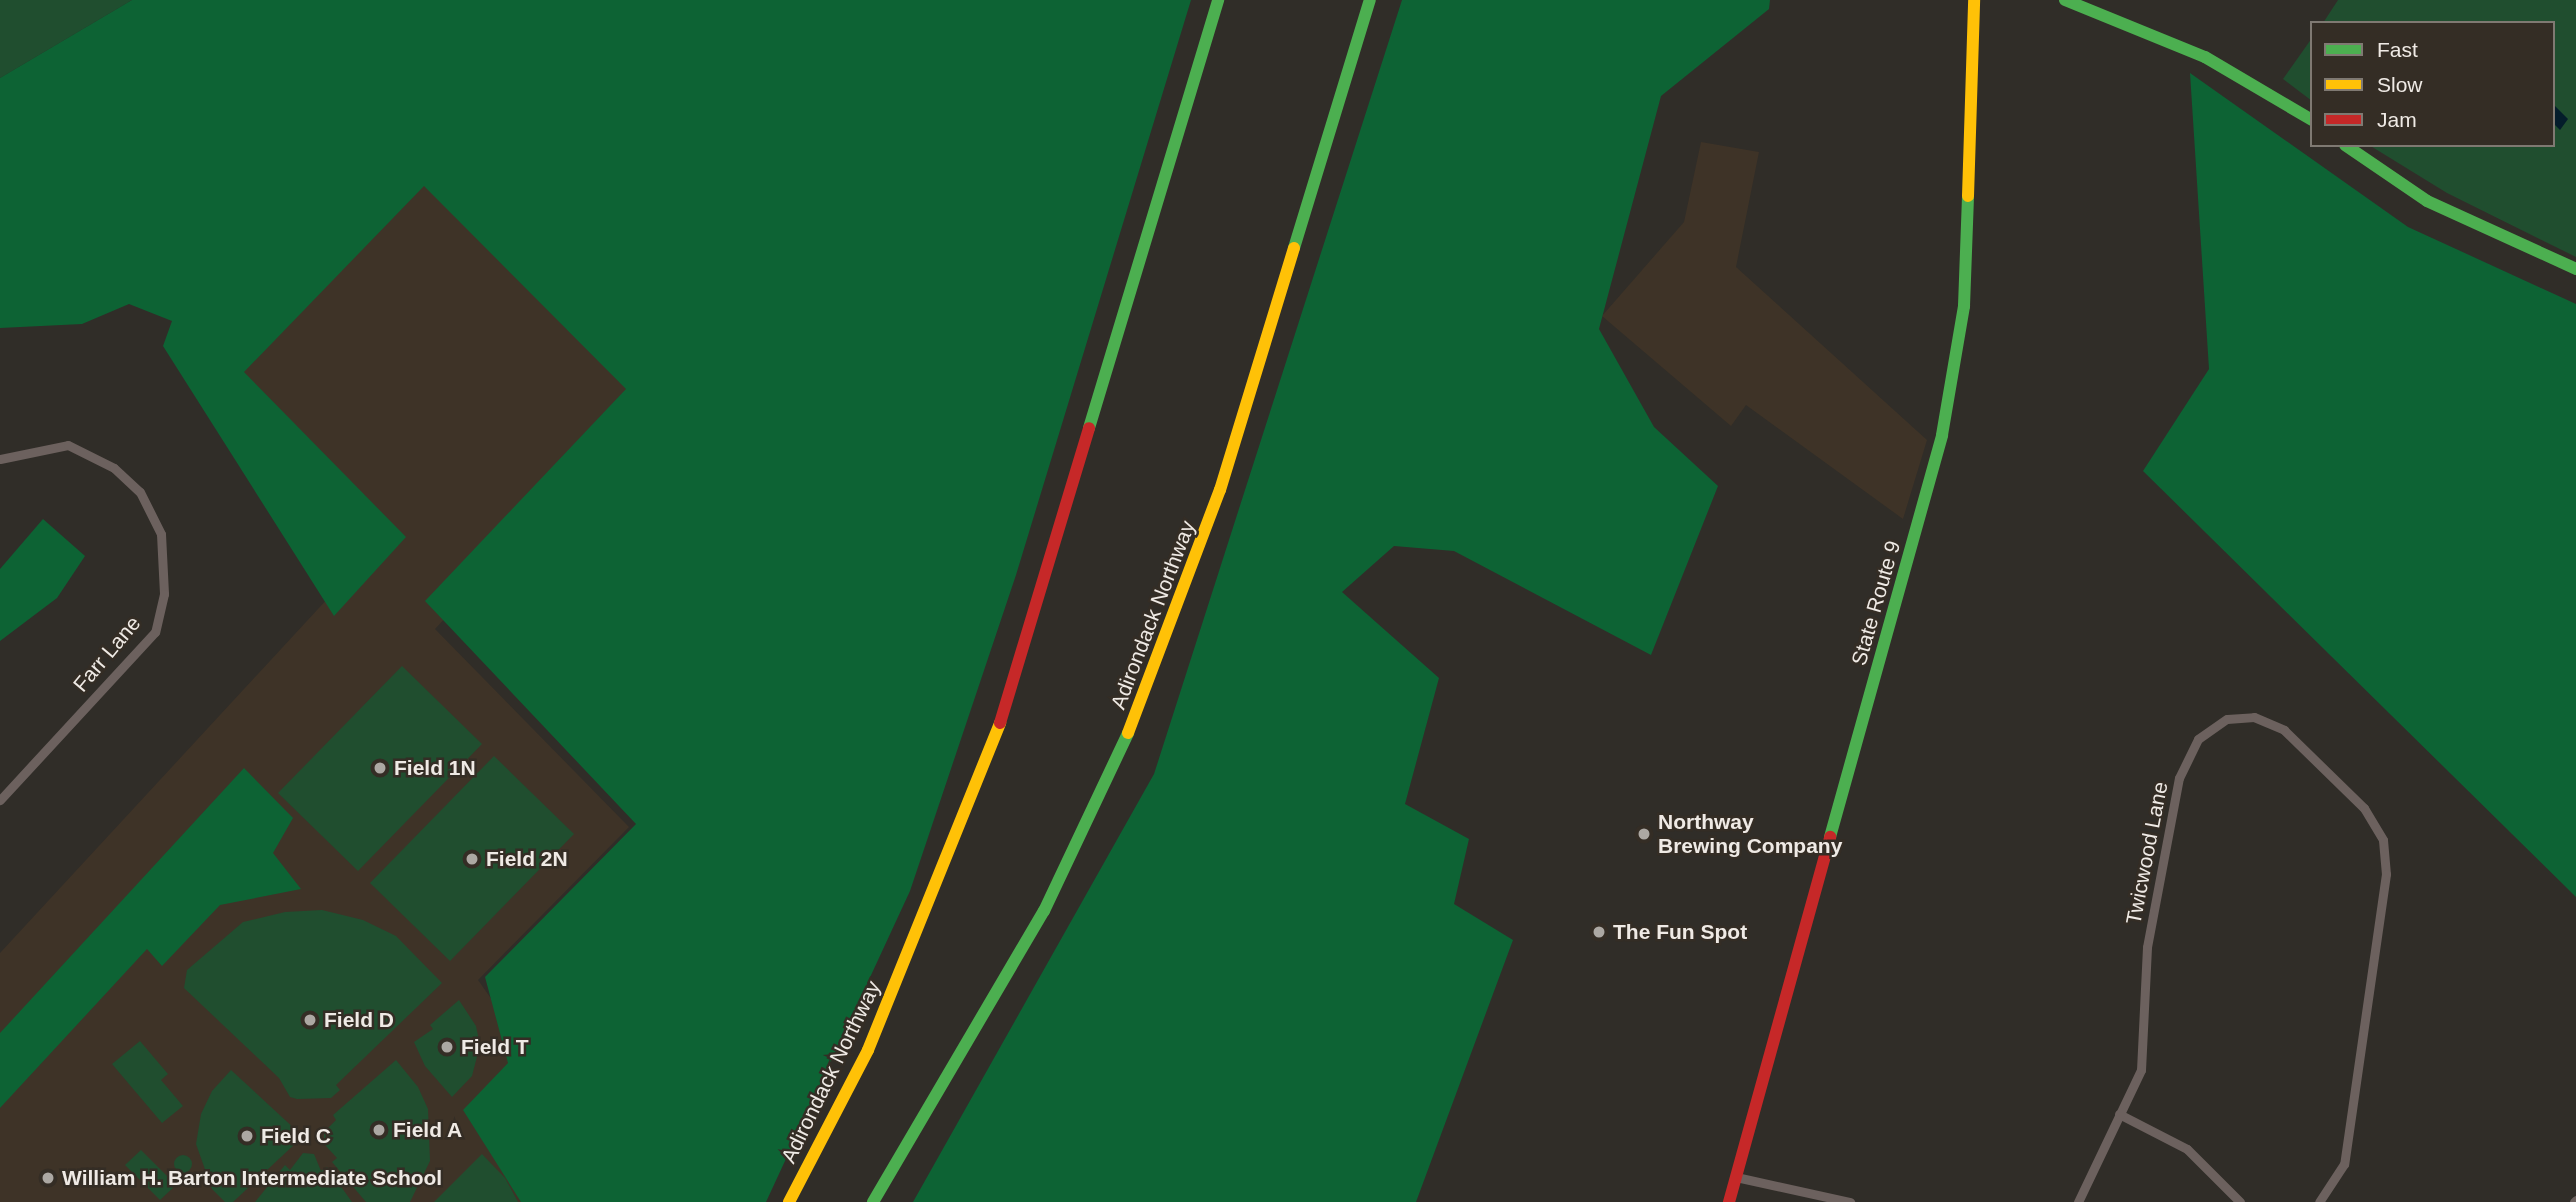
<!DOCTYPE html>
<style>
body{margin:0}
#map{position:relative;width:2576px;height:1202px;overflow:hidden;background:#302d28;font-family:Helvetica,sans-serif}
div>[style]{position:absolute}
.built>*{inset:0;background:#3e3327}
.green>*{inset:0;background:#204e2f}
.round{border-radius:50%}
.forest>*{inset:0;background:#0d6334}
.water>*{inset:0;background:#041d2b}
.street>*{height:9px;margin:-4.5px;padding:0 4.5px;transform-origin:4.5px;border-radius:4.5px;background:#6c615e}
.fast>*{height:12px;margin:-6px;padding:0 6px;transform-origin:6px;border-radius:6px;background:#4caf50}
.slow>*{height:12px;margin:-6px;padding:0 6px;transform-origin:6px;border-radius:6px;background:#ffc107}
.jam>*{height:12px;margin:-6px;padding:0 6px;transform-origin:6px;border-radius:6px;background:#c62828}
.dots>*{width:19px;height:19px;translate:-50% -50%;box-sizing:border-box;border:4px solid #342d25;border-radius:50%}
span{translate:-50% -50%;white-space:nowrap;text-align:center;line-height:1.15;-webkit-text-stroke:5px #342d25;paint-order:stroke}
.street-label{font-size:21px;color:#efeae5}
.poi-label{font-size:21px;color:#efeae5;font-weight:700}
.left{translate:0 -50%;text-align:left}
.legend{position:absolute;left:2310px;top:21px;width:245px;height:126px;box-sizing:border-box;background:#342d25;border:2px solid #7f7972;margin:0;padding:9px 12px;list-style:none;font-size:21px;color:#efeae5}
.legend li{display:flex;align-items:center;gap:14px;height:35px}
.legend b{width:35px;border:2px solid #7f7972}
</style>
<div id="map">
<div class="built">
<i style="clip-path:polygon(1701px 142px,1759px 152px,1736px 267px,1927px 440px,1903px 519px,1746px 405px,1731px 426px,1602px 316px,1684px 222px)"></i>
<i style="clip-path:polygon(415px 148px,656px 394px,435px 629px,629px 827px,478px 980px,532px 1057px,529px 1202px,0 1202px,0 953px,379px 543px,210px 375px)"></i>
</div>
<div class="green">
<i style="clip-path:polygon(0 0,132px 0,0 78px)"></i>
<i style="clip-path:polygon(2338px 0,2576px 0,2576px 257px,2447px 193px,2369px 145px,2553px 145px,2553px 23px,2323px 23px)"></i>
<i style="clip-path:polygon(2312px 38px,2312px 101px,2283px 79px)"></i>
<i style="clip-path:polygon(402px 666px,482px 744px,358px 871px,278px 793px)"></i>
<i style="clip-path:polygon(494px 756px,574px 834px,450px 961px,370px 883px)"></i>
<i style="clip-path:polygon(322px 910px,363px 920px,396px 936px,442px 983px,336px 1085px,340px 1090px,331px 1098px,297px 1099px,290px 1097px,279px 1078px,184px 988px,187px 970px,243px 922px,285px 912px)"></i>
<i style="clip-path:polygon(459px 1000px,476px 1026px,480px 1045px,472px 1076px,452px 1097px,425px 1066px,414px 1042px,433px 1029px,430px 1025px)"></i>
<i style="clip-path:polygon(140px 1041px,168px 1074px,161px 1080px,183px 1106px,162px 1123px,112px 1064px)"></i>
<i style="clip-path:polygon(396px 1060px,418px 1087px,428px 1109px,430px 1161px,410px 1202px,366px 1202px,332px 1162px,337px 1158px,324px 1144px,324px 1132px,336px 1120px,333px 1115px)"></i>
<i style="clip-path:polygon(231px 1070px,297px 1131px,297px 1142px,233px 1202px,225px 1202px,212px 1189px,196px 1144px,201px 1114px,212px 1091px)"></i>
<i style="clip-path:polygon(141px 1150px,176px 1185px,160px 1200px,125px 1165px)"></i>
<i style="clip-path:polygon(303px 1153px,314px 1154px,321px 1171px,327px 1167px,352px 1202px,255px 1202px,285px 1165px,290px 1170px)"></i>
<i style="clip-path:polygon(482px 1154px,505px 1178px,518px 1202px,434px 1202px)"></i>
<i class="round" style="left:174px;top:1155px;width:18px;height:18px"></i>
</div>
<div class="forest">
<i style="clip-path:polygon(132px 0,1191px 0,1016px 575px,910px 891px,766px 1202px,521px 1202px,463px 1110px,508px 1063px,485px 977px,636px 824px,425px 601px,626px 389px,424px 186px,244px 372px,406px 537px,334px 616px,163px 346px,172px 321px,129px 304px,82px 324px,0 328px,0 78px)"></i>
<i style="clip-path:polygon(1402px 0,1770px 0,1769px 9px,1661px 96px,1599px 329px,1654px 427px,1718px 486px,1651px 655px,1454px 551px,1394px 546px,1342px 592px,1439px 678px,1405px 804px,1469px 839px,1454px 904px,1513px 940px,1416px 1202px,913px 1202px,1154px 774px)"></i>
<i style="clip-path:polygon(2190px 73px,2408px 227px,2576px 304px,2576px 897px,2143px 471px,2209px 369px)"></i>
<i style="clip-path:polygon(43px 519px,85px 556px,57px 598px,0 641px,0 569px)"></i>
<i style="clip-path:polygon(244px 768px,293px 818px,273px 853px,301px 889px,220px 905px,162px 966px,147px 949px,0 1108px,0 1033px)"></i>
</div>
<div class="water">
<i style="clip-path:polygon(2553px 104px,2568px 119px,2560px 130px,2553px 123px)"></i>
</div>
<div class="street">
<i style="left:0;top:459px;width:69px;rotate:-11.6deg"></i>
<i style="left:68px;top:445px;width:51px;rotate:26.6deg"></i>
<i style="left:114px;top:468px;width:35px;rotate:43deg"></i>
<i style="left:140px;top:492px;width:47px;rotate:63.4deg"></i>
<i style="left:161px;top:534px;width:60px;rotate:87.1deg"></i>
<i style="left:164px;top:594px;width:39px;rotate:103deg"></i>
<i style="left:155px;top:632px;width:229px;rotate:132.7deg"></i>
<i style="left:2119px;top:1114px;width:76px;rotate:27.2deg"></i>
<i style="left:2187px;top:1149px;width:75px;rotate:45deg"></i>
<i style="left:1736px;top:1177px;width:117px;rotate:12.4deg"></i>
<i style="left:2078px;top:1202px;width:146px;rotate:-64.5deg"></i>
<i style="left:2141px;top:1070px;width:123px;rotate:-87.2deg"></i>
<i style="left:2147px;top:947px;width:172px;rotate:-79.3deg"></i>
<i style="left:2179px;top:778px;width:43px;rotate:-64deg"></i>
<i style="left:2198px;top:739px;width:35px;rotate:-35deg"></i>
<i style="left:2227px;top:719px;width:27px;rotate:-4deg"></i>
<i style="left:2254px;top:717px;width:33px;rotate:23deg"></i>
<i style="left:2284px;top:730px;width:112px;rotate:44.3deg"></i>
<i style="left:2364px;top:808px;width:37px;rotate:59deg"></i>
<i style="left:2383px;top:840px;width:34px;rotate:85deg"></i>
<i style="left:2386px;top:874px;width:293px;rotate:98.2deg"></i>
<i style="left:2344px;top:1164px;width:45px;rotate:123.3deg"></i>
<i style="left:2574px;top:1202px;width:3px;rotate:-45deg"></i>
</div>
<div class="fast">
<i style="left:2065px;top:0;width:151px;rotate:22.2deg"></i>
<i style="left:2205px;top:57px;width:124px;rotate:30.5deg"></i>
<i style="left:2345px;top:145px;width:99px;rotate:34.3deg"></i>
<i style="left:2427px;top:201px;width:164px;rotate:24.5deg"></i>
<i style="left:1294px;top:248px;width:259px;rotate:-73deg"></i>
<i style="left:1089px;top:428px;width:447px;rotate:-73.2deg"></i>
<i style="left:1830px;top:837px;width:417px;rotate:-74.4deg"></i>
<i style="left:1942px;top:435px;width:131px;rotate:-80.3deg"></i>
<i style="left:1964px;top:306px;width:110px;rotate:-87.9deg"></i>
<i style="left:873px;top:1202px;width:338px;rotate:-59.6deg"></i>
<i style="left:1044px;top:911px;width:197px;rotate:-64.7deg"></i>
</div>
<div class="slow">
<i style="left:1968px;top:196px;width:196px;rotate:-88.2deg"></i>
<i style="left:1128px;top:733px;width:260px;rotate:-69.3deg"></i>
<i style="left:1220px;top:490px;width:253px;rotate:-73deg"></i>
<i style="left:789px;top:1202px;width:171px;rotate:-62.5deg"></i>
<i style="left:868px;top:1050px;width:353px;rotate:-68deg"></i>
</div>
<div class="jam">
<i style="left:1000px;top:723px;width:308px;rotate:-73.2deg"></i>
<i style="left:1729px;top:1202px;width:379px;rotate:-74.5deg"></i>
</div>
<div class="dots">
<i style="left:380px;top:768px;background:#aca8a3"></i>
<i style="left:1644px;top:834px;background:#aca8a3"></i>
<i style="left:472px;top:859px;background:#aca8a3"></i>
<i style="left:1599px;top:932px;background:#aca8a3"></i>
<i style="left:310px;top:1020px;background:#aca8a3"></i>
<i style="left:447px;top:1047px;background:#aca8a3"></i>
<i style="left:379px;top:1130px;background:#aca8a3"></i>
<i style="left:247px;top:1136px;background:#aca8a3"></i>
<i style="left:48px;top:1178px;background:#aca8a3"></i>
</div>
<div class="street-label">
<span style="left:1876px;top:603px;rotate:-74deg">State Route 9</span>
<span style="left:1153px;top:615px;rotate:-69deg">Adirondack Northway</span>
<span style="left:107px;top:654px;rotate:-50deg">Farr Lane</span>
<span style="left:2147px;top:853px;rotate:-79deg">Twicwood Lane</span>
<span style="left:831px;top:1072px;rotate:-64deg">Adirondack Northway</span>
</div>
<div class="poi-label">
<span class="left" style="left:394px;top:768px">Field 1N</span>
<span class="left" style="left:1658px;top:834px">Northway<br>Brewing Company</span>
<span class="left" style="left:486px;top:859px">Field 2N</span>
<span class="left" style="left:1613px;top:932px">The Fun Spot</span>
<span class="left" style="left:324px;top:1020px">Field D</span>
<span class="left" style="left:461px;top:1047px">Field T</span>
<span class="left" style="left:393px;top:1130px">Field A</span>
<span class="left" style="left:261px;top:1136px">Field C</span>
<span class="left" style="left:62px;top:1178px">William H. Barton Intermediate School</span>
</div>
<ul class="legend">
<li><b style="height:9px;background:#4caf50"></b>Fast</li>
<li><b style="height:9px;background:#ffc107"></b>Slow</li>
<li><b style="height:9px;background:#c62828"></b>Jam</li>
</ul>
</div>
